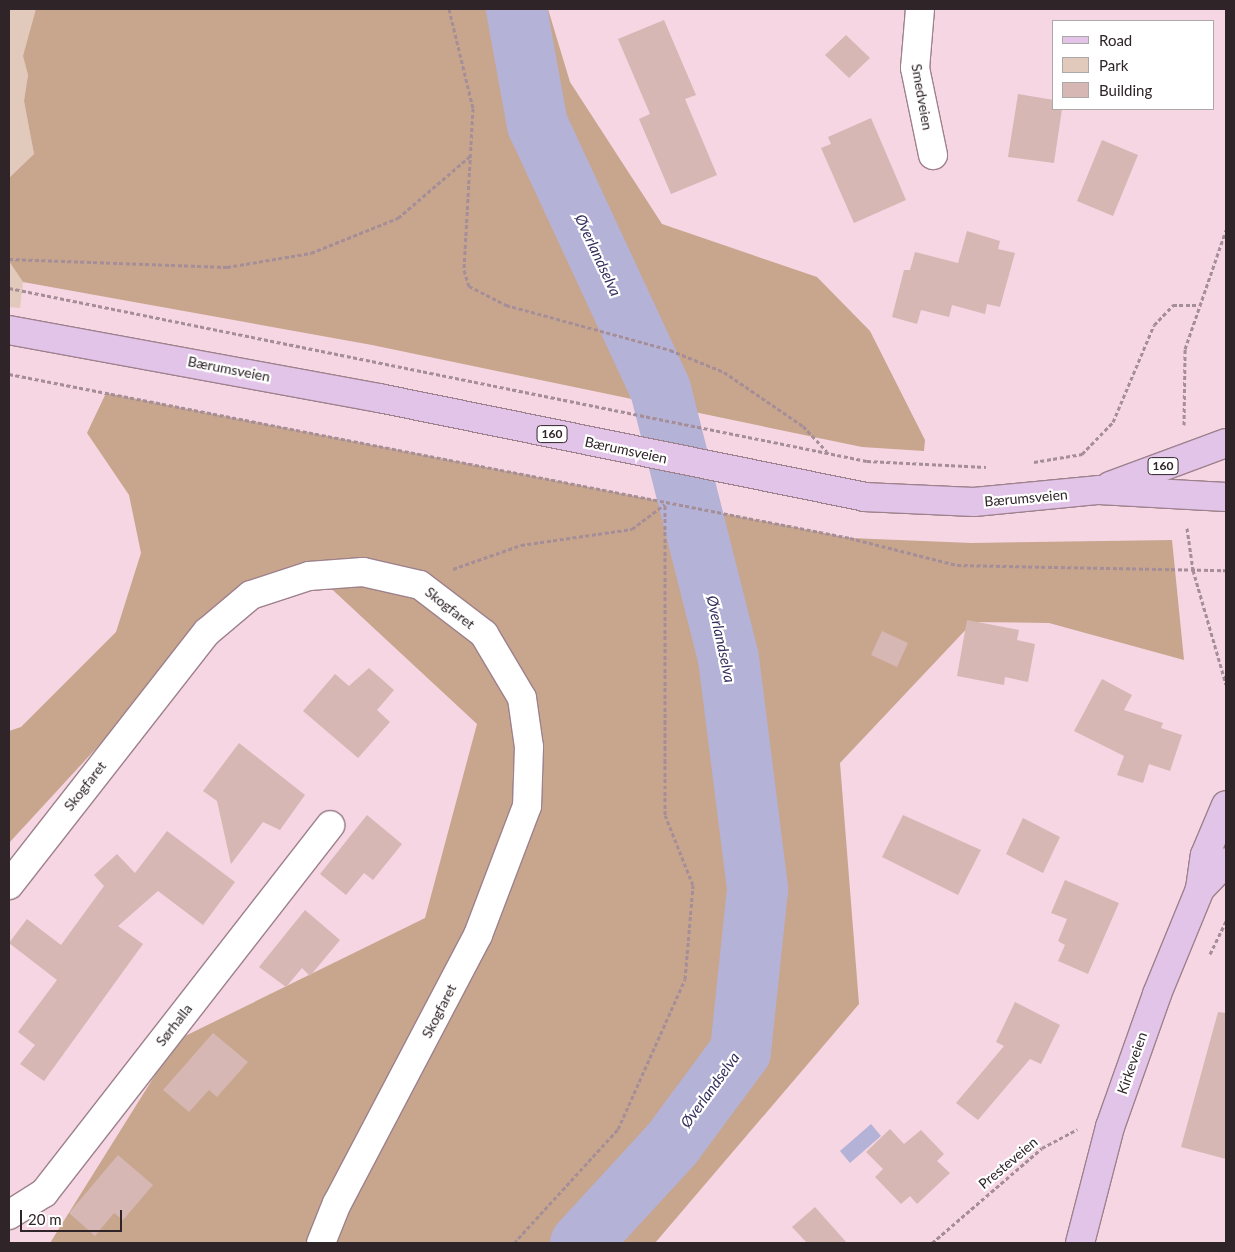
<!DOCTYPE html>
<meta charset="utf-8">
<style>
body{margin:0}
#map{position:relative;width:1235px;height:1252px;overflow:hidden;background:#f5d6e2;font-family:Lato,sans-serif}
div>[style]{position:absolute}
.green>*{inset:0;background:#e1cabb}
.forest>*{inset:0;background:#c8a58d}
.water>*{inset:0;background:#b5b2d7}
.river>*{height:61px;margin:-30.5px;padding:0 30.5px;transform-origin:30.5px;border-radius:30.5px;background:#b5b2d7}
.building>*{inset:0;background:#d6b7b4}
.path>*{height:3px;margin-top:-1.5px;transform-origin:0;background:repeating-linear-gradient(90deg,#a58e97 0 4px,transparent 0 6.5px)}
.roads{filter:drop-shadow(1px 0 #9d818c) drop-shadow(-1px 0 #9d818c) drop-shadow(0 1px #9d818c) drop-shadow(0 -1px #9d818c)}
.minor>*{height:28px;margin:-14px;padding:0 14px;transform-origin:14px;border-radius:14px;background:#fff}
.major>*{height:28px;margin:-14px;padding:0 14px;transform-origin:14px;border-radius:14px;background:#e3c4e9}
span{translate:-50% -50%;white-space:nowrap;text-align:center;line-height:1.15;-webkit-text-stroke:4.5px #fff;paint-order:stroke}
.shield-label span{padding:1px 4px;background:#fff;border:1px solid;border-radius:4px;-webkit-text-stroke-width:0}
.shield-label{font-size:12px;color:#2f2428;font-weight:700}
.street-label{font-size:14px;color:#2f2428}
.water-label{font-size:15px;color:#352d5d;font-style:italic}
.frame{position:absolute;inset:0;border:10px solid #2f2428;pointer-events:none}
.legend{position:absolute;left:1052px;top:20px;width:162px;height:90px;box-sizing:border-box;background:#fff;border:1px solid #aca7a9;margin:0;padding:6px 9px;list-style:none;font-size:15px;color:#2f2428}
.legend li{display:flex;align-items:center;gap:10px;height:25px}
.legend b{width:25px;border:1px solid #aca7a9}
.scale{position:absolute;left:20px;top:1210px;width:102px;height:22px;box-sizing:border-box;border:2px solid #2f2428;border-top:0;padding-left:6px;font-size:15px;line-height:18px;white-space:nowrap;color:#2f2428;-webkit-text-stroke:4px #fff;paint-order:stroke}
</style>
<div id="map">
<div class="green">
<i style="clip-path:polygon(9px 9px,36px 9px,36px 14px,23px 56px,28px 75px,24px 101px,34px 154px,9px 178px)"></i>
<i style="clip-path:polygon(9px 261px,23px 282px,20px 308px,9px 307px)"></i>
</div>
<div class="forest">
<i style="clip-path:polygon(36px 9px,548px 9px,570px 82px,662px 224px,817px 277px,870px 331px,925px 440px,924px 451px,862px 447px,372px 345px,23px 282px,9px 261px,9px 178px,34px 154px,24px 101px,28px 75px,23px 56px)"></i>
<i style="clip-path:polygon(106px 393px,850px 538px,971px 543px,1172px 540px,1184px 660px,1049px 623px,973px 622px,840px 763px,859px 1004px,655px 1243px,50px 1243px,177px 1040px,425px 918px,477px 724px,322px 580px,241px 591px,9px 843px,9px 731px,21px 727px,116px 632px,141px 553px,129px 495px,87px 433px)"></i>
</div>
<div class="water">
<i style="clip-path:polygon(871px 1124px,881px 1136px,850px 1163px,840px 1151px)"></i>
</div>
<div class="river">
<i style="left:516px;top:9px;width:117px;rotate:79.7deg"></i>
<i style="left:537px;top:124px;width:292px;rotate:65.1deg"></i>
<i style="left:660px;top:389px;width:277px;rotate:75.8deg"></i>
<i style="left:728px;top:658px;width:233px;rotate:82.8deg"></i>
<i style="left:757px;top:889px;width:163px;rotate:96deg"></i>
<i style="left:740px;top:1051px;width:114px;rotate:126.5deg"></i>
<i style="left:672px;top:1143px;width:136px;rotate:132.6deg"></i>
</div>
<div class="building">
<i style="clip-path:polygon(664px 20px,696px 95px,685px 99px,717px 175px,671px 194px,639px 119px,650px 114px,618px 39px)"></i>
<i style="clip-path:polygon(846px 35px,870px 58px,849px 78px,825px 55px)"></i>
<i style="clip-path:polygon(1018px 94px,1054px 100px,1054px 109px,1062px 109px,1054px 163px,1008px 157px)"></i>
<i style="clip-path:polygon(871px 118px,906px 200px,854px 223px,821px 148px,831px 144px,828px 137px)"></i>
<i style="clip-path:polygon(1102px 140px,1138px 155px,1113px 216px,1077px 201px)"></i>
<i style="clip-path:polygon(967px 231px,1000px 241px,998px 249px,1015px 253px,1000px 307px,987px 304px,985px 314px,952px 305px,949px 317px,921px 310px,917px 324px,892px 317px,904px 270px,910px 270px,915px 252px,958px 263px)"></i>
<i style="clip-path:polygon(967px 620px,1019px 630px,1017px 640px,1035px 644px,1028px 682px,1005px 677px,1004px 685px,957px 676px)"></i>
<i style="clip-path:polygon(882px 631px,908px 643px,897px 667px,871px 655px)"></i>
<i style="clip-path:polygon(369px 668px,394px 690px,377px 710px,390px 722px,358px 758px,303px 711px,335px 674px,349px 686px)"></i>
<i style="clip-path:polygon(1102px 679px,1132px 695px,1124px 710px,1163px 723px,1161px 728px,1182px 735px,1170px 771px,1149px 764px,1143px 783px,1117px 775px,1124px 756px,1074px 731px)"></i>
<i style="clip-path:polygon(239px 743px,305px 795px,280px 830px,263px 822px,231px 864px,217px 801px,203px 791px)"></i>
<i style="clip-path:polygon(367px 815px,402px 844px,373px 880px,364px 873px,346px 895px,320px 874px)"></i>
<i style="clip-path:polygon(903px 815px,981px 850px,958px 895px,882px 857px)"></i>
<i style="clip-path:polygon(1023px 818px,1060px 837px,1043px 873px,1006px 854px)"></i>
<i style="clip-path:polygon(167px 831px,235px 882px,203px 925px,158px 891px,118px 926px,143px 944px,44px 1081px,20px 1064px,35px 1045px,18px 1032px,57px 980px,9px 943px,27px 919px,61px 945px,104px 886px,94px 875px,117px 854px,135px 873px)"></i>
<i style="clip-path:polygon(1065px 880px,1119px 903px,1088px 974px,1058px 961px,1065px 945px,1058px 941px,1067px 919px,1051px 913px)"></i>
<i style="clip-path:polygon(305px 910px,340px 940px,310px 976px,302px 968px,286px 987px,259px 967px)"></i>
<i style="clip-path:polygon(1015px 1002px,1060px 1025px,1041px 1064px,1030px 1059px,978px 1120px,956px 1103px,1004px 1046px,996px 1042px)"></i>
<i style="clip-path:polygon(1218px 1012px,1226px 1013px,1226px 1159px,1181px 1147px)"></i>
<i style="clip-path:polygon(213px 1033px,248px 1062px,217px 1097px,209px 1090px,189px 1112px,163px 1090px)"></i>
<i style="clip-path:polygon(890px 1129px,904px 1144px,921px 1130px,944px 1154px,937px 1161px,950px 1173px,917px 1204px,910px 1196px,901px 1204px,875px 1177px,883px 1169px,866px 1152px)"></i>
<i style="clip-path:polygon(118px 1155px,153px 1185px,123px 1220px,114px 1213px,95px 1236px,69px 1213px)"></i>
<i style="clip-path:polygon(815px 1207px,847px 1243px,807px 1243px,792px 1227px)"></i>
</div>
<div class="path">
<i style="left:449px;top:9px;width:102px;rotate:76.4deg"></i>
<i style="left:473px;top:108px;width:162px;rotate:93.2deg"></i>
<i style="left:464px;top:270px;width:17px;rotate:73deg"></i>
<i style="left:469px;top:286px;width:42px;rotate:27.2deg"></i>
<i style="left:506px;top:305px;width:170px;rotate:15.3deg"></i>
<i style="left:670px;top:350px;width:58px;rotate:22.2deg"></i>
<i style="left:724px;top:372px;width:96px;rotate:34.4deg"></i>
<i style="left:803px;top:426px;width:35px;rotate:47deg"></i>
<i style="left:9px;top:259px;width:218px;rotate:2.1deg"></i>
<i style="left:227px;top:267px;width:85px;rotate:-9.5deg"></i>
<i style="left:311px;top:253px;width:94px;rotate:-21.9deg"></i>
<i style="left:398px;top:218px;width:95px;rotate:-40.7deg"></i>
<i style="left:9px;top:288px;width:875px;rotate:11.4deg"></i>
<i style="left:867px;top:461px;width:119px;rotate:2.9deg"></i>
<i style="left:9px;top:374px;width:857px;rotate:11.03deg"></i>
<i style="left:850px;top:538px;width:110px;rotate:14.2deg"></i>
<i style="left:957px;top:565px;width:269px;rotate:1.1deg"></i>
<i style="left:1184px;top:425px;width:76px;rotate:-89.2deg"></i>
<i style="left:1185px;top:349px;width:126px;rotate:-71deg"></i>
<i style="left:1034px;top:462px;width:49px;rotate:-9.5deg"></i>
<i style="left:1082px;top:454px;width:45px;rotate:-45.9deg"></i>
<i style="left:1113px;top:422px;width:105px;rotate:-67.1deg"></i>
<i style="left:1154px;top:325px;width:28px;rotate:-46deg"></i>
<i style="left:1173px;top:305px;width:23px"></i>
<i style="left:1187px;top:528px;width:42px;rotate:81.9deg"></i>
<i style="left:1193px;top:570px;width:119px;rotate:73.9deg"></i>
<i style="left:453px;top:569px;width:72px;rotate:-19.4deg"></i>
<i style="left:521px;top:545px;width:112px;rotate:-8.2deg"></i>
<i style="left:632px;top:529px;width:41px;rotate:-37.1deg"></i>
<i style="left:1210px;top:954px;width:37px;rotate:-64deg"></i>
<i style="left:514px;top:1243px;width:154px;rotate:-47.6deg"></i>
<i style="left:618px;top:1129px;width:164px;rotate:-65.9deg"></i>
<i style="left:685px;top:979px;width:94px;rotate:-85.1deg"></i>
<i style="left:693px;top:885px;width:75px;rotate:-111.8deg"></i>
<i style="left:665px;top:815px;width:311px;rotate:-90deg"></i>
<i style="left:932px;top:1243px;width:145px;rotate:-40.8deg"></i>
<i style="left:1042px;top:1148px;width:40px;rotate:-28deg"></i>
</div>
<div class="roads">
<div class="minor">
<i style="left:920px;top:9px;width:59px;rotate:94.8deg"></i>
<i style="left:915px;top:68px;width:89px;rotate:78.3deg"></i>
<i style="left:9px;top:885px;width:321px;rotate:-52deg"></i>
<i style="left:207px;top:632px;width:57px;rotate:-40.1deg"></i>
<i style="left:251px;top:595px;width:61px;rotate:-18.1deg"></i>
<i style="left:309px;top:576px;width:54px;rotate:-4.2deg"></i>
<i style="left:363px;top:572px;width:58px;rotate:12.8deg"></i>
<i style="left:420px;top:585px;width:81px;rotate:37.4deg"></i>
<i style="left:484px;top:634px;width:74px;rotate:59.3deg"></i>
<i style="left:522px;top:698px;width:49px;rotate:81.9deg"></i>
<i style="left:529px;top:747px;width:59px;rotate:91.9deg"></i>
<i style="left:527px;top:806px;width:138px;rotate:110.8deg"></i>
<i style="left:478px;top:935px;width:303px;rotate:117.7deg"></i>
<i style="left:337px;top:1203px;width:43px;rotate:111.8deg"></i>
<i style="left:9px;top:1215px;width:41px;rotate:-32.2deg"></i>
<i style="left:44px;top:1193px;width:466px;rotate:-52.1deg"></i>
</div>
<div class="major">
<i style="left:9px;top:330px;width:376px;rotate:10.4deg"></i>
<i style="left:379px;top:398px;width:495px;rotate:11.5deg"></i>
<i style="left:864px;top:497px;width:110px;rotate:2.6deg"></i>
<i style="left:974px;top:502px;width:126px;rotate:-5.5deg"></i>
<i style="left:1099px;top:490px;width:127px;rotate:3.2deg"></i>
<i style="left:1110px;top:486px;width:124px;rotate:-20.3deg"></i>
<i style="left:1200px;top:889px;width:37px;rotate:-46deg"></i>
<i style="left:1080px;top:1243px;width:120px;rotate:-75.5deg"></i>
<i style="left:1110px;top:1127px;width:141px;rotate:-70.5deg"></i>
<i style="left:1157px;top:994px;width:113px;rotate:-67.7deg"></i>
<i style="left:1200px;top:889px;width:34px;rotate:-82deg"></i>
<i style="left:1205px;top:855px;width:54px;rotate:-67.2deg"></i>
</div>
</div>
<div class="shield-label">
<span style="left:552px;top:434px">160</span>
<span style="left:1163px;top:466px">160</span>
</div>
<div class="street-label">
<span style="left:922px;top:97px;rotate:80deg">Smedveien</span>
<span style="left:229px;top:369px;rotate:11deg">Bærumsveien</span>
<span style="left:626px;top:450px;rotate:12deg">Bærumsveien</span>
<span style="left:1026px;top:498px;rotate:-5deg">Bærumsveien</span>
<span style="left:450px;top:608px;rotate:38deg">Skogfaret</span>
<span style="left:85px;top:786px;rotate:-52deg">Skogfaret</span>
<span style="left:439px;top:1011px;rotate:-63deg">Skogfaret</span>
<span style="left:174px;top:1025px;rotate:-52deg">Sørhalla</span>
<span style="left:1132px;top:1063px;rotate:-71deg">Kirkeveien</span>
<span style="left:1008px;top:1163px;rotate:-40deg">Presteveien</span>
</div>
<div class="water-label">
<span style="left:598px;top:255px;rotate:65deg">Øverlandselva</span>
<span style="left:721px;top:639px;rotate:78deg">Øverlandselva</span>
<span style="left:710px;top:1090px;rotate:-54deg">Øverlandselva</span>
</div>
<div class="frame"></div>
<ul class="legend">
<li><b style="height:6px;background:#e3c4e9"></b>Road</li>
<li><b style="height:14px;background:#e1cabb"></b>Park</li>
<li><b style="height:14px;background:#d6b7b4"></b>Building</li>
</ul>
<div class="scale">20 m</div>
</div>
